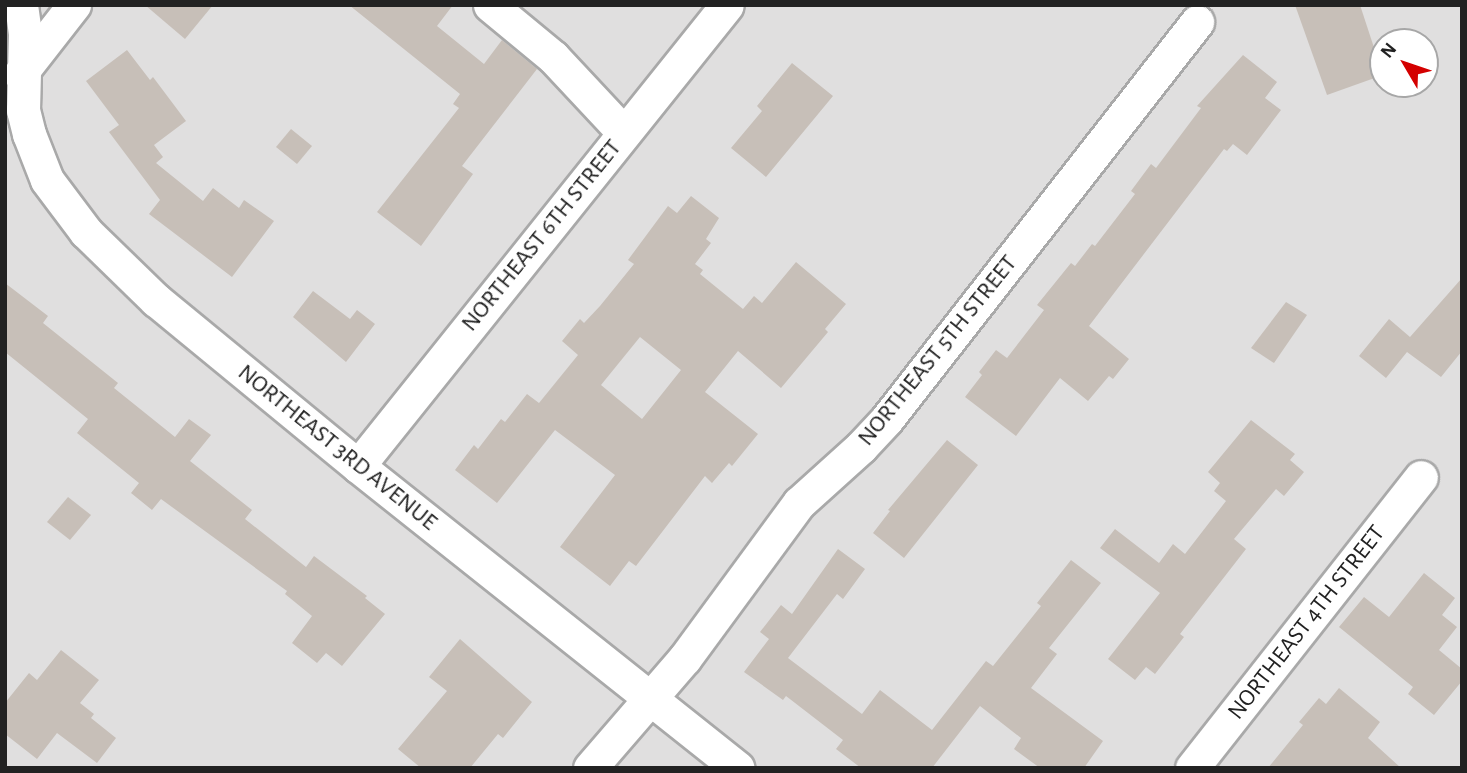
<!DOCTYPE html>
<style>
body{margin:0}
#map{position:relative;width:1467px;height:773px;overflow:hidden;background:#f2efe9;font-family:"Alegreya Sans",sans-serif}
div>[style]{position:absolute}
.residential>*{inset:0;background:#e0dfdf}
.building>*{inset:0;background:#c7bfb8}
.roads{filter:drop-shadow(2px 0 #a9a9a9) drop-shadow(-2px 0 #a9a9a9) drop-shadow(0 2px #a9a9a9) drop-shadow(0 -2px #a9a9a9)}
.minor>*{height:33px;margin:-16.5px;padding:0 16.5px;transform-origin:16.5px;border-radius:16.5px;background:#fff}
span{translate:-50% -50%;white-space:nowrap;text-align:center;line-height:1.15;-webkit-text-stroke:5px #fff;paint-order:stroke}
.street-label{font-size:24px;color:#222}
.frame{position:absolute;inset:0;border:7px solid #222;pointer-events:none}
.north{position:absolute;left:1369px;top:28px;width:70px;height:70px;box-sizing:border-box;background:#fff;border:2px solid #a7a7a7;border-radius:50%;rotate:309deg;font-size:19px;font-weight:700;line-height:28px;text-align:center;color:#222}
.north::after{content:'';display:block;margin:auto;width:24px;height:32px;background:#d40000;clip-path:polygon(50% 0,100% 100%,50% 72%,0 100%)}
</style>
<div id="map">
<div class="residential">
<i style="clip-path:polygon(evenodd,5px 5px,1462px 5px,1462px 768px,5px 768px,5px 5px,1383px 42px,1425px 42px,1425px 84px,1383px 84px,1383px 42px)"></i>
</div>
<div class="building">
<i style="clip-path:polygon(145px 5px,213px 5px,185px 39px)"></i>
<i style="clip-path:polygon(349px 5px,453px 5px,437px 26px,484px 64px,502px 40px,537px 69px,462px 166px,473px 174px,421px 246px,377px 212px,459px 108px,453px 104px,460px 94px)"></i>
<i style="clip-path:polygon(1295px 5px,1360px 5px,1383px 75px,1327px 95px)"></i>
<i style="clip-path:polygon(127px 50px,150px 80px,153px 77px,186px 121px,154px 145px,163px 157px,156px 163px,203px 201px,213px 188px,239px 208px,244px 200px,274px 221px,232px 277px,149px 214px,160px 200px,109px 132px,119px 125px,86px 81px)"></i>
<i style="clip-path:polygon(1243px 55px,1277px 82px,1265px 98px,1281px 110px,1247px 155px,1233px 144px,1227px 151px,1224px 149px,1089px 326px,1129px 359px,1113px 379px,1109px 376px,1088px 401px,1060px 378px,1016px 436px,965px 397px,982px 375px,979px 372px,996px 350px,1007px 358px,1044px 310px,1037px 305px,1071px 263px,1075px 266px,1092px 244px,1095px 246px,1135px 194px,1131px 191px,1151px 164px,1156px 168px,1201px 108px,1197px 106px)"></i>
<i style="clip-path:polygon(792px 63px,833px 96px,766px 177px,731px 148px,762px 111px,757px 106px)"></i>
<i style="clip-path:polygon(291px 129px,312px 146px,297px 164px,276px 147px)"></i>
<i style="clip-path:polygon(evenodd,691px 196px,719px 218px,706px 239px,711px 243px,695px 264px,703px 270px,700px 274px,743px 309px,754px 296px,762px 303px,796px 262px,846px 304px,825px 329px,828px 332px,781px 388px,738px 351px,705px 392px,758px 434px,732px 466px,729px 463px,712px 483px,705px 476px,636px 566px,629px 561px,610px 586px,560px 547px,615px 475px,555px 430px,497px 503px,455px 470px,474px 445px,478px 449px,501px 419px,505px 422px,527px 394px,539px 403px,578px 355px,562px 341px,580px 319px,584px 323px,600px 306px,634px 264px,628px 260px,668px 206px,677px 213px,691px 196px,640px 337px,681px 370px,642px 419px,601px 385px,640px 337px)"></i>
<i style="clip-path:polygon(1462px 278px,1462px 351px,1441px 377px,1407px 352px,1386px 378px,1359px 356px,1389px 319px,1410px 337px)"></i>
<i style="clip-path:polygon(5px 283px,48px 316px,43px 323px,118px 383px,114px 388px,175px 437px,189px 419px,211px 435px,190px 461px,252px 510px,245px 519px,306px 567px,314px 556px,367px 596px,365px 598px,385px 614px,342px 666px,326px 653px,317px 663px,292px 643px,312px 616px,285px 594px,287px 591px,161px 499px,152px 510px,131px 493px,139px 483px,77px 433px,88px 419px,5px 352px)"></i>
<i style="clip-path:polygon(313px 291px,350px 319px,357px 310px,375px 324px,346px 362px,293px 317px)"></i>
<i style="clip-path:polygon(1286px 302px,1307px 315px,1274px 363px,1251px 348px)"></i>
<i style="clip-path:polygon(1251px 420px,1295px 454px,1290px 460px,1304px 472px,1284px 496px,1276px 489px,1234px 539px,1246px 549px,1180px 634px,1184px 637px,1155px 674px,1146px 667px,1135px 680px,1108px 659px,1160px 593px,1100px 548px,1115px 529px,1159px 563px,1173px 544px,1185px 554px,1226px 501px,1214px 491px,1220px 483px,1208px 472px)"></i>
<i style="clip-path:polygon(947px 440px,978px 465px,904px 558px,873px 533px,890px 511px,888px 510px)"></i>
<i style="clip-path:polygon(68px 497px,91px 515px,70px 540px,47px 522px)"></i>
<i style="clip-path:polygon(838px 549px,865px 569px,843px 599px,837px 594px,788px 658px,862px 714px,880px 690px,932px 730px,986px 661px,993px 666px,1041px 606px,1037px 603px,1071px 560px,1101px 583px,1049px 648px,1057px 654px,1031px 688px,1103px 741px,1084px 768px,1040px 768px,1014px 749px,1021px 738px,980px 706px,932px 768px,861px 768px,836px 749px,843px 740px,786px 696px,783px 700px,744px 672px,769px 639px,760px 632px,781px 605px,792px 614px)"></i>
<i style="clip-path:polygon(1424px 573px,1455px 598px,1442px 615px,1457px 627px,1439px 650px,1462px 669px,1462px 681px,1434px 715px,1408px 694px,1413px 687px,1339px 627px,1364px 597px,1389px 617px)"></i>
<i style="clip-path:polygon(460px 639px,532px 702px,503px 738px,498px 734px,470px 768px,421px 768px,398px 749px,447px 691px,429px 677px)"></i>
<i style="clip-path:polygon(61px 650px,99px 680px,80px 703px,94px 714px,91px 718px,116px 738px,97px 763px,57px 733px,37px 759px,5px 734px,5px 703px,29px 673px,37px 680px)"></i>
<i style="clip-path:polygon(1339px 688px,1380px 722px,1368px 738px,1401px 768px,1268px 768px,1303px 725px,1299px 722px,1319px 698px,1326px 704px)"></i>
</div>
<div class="roads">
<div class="minor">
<i style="left:21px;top:5px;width:29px;rotate:82deg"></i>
<i style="left:25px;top:34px;width:76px;rotate:91.5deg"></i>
<i style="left:23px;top:110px;width:25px;rotate:76deg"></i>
<i style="left:29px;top:134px;width:49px;rotate:68.6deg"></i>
<i style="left:47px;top:180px;width:65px;rotate:53.1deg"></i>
<i style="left:86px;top:232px;width:98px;rotate:44.2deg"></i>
<i style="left:156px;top:300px;width:261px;rotate:39.4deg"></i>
<i style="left:358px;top:466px;width:485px;rotate:38.5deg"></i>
<i style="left:490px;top:5px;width:82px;rotate:39.5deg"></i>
<i style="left:553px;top:57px;width:104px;rotate:46.9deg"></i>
<i style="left:20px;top:74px;width:88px;rotate:-52deg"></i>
<i style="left:358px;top:466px;width:590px;rotate:-51.33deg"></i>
<i style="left:590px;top:768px;width:145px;rotate:-49.2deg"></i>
<i style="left:685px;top:658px;width:192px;rotate:-53.7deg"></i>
<i style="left:799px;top:503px;width:84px;rotate:-42.1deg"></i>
<i style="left:861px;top:447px;width:38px;rotate:-47deg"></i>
<i style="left:887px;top:419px;width:504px;rotate:-52.02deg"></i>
<i style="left:1192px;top:768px;width:370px;rotate:-51.8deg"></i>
</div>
</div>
<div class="street-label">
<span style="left:542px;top:236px;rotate:-51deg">NORTHEAST 6TH STREET</span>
<span style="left:938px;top:351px;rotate:-51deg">NORTHEAST 5TH STREET</span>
<span style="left:337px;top:448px;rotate:39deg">NORTHEAST 3RD AVENUE</span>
<span style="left:1307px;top:623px;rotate:-52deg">NORTHEAST 4TH STREET</span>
</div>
<div class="frame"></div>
<div class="north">N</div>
</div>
